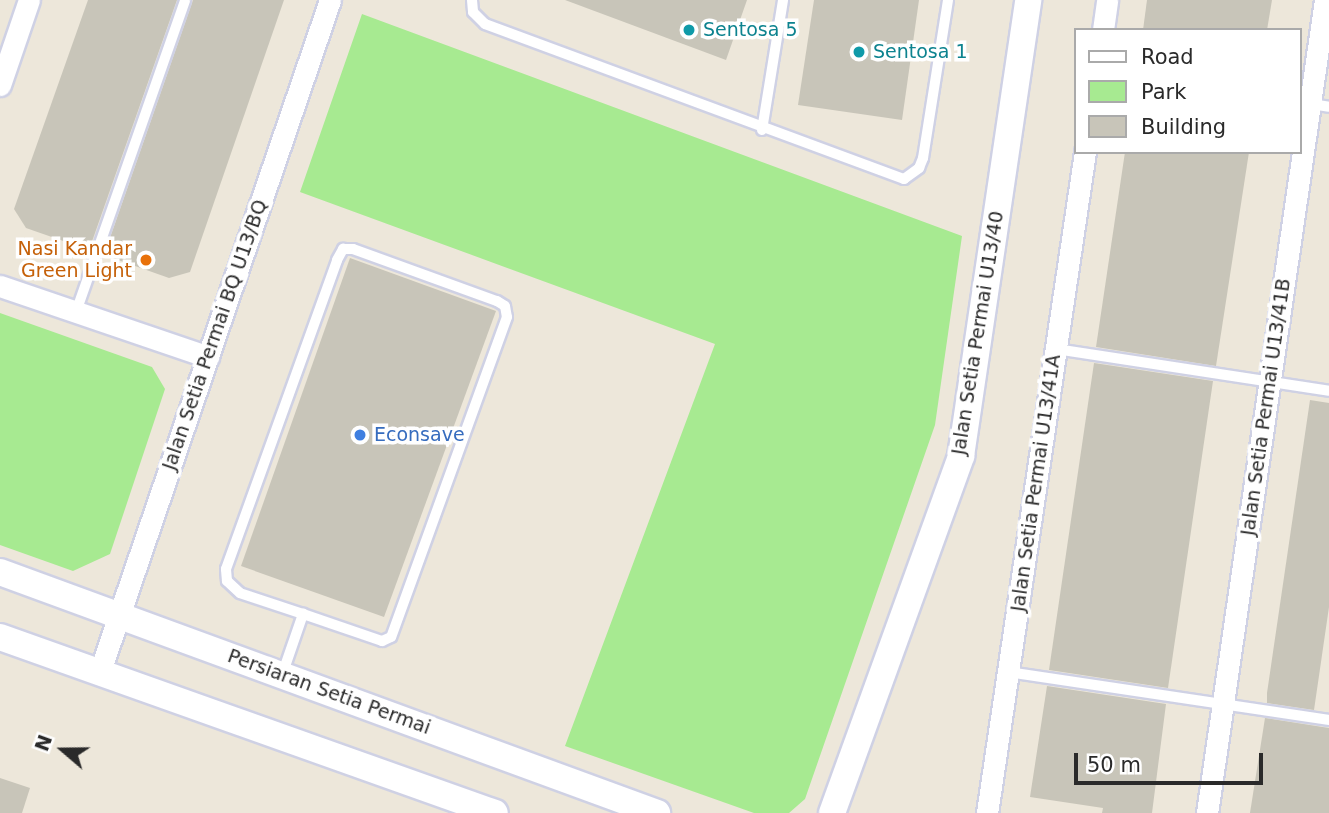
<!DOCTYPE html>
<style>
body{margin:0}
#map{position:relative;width:1329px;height:813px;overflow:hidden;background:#ede7da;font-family:"DejaVu Sans",sans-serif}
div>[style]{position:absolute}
.green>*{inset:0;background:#a7ea91}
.building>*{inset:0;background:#c8c5b9}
.roads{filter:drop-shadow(2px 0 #cfd1e4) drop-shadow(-2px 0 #cfd1e4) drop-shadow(0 2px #cfd1e4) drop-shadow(0 -2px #cfd1e4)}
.service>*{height:10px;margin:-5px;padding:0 5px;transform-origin:5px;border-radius:5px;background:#fff}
.minor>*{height:21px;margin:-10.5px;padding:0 10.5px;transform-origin:10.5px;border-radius:10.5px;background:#fff}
.tertiary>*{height:26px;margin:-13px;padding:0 13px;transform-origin:13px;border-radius:13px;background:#fff}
.dots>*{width:19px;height:19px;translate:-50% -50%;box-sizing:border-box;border:4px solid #fff;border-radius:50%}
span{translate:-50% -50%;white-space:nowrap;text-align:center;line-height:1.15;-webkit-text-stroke:7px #fff;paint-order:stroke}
.culture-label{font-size:19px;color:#0d838f}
.left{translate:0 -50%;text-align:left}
.food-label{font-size:19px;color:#c56008}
.right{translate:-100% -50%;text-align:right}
.street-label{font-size:19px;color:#2a2a2a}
.shop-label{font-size:19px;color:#366cbe}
.legend{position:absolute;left:1074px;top:28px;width:228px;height:126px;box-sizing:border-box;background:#fff;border:2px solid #aaa;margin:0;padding:9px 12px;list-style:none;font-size:21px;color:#2a2a2a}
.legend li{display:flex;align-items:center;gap:14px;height:35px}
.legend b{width:35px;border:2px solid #aaa}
.north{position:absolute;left:28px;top:715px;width:70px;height:70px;-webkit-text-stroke:5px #fff;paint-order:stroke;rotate:290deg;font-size:19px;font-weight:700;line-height:28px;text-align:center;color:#2a2a2a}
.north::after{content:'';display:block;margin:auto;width:24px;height:32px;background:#2a2a2a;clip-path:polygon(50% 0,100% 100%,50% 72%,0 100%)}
.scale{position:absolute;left:1074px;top:753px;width:189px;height:32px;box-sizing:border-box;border:4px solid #2a2a2a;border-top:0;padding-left:9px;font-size:21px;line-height:24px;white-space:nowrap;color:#2a2a2a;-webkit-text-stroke:5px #fff;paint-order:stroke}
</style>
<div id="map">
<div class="green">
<i style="clip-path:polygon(362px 14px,962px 236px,935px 425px,805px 799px,789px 813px,754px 813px,565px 746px,715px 344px,300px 192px)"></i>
<i style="clip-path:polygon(0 313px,152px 367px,165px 389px,110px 554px,73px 571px,0 545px)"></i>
</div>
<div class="building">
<i style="clip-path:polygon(88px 0,177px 0,89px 250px,26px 228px,14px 209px)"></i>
<i style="clip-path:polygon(193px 0,284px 0,190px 272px,169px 278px,104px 255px)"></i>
<i style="clip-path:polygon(565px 0,747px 0,726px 60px)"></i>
<i style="clip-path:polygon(814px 0,919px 0,902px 120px,798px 105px)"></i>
<i style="clip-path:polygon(1147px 0,1272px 0,1267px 30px,1143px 30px)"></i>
<i style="clip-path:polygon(1125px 152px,1249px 152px,1216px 366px,1096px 347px)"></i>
<i style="clip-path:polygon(350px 258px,496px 311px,384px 617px,241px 566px)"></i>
<i style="clip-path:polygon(1094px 363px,1213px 381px,1168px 688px,1049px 670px)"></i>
<i style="clip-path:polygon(1310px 400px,1329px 403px,1329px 607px,1314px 710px,1267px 703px,1267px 693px)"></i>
<i style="clip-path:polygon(1047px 686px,1166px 704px,1152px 813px,1102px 813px,1103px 808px,1030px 797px)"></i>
<i style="clip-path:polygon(1265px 718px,1329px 728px,1329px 813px,1250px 813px)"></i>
<i style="clip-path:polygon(0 778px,30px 788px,22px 813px,0 813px)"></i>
</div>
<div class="roads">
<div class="service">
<i style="left:472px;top:0;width:12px;rotate:85deg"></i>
<i style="left:473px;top:12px;width:17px;rotate:45deg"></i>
<i style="left:485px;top:24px;width:447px;rotate:20.3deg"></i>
<i style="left:904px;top:179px;width:19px;rotate:-36deg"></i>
<i style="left:919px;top:168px;width:11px;rotate:-68deg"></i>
<i style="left:923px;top:158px;width:160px;rotate:-81deg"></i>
<i style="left:1299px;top:102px;width:30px;rotate:9deg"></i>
<i style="left:762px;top:130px;width:132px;rotate:-80.8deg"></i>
<i style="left:76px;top:312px;width:330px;rotate:-70.7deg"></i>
<i style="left:1056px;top:349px;width:276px;rotate:8.7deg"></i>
<i style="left:1008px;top:672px;width:325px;rotate:8.5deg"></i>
<i style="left:282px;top:675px;width:65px;rotate:-71deg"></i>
<i style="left:303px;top:614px;width:66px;rotate:-161.6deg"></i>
<i style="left:240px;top:593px;width:18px;rotate:-137deg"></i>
<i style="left:227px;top:581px;width:12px;rotate:-95deg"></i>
<i style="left:226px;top:569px;width:328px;rotate:-70.2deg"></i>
<i style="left:337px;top:260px;width:13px;rotate:-61deg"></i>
<i style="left:343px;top:249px;width:10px"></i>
<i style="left:353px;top:249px;width:153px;rotate:19.9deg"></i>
<i style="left:497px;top:301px;width:9px;rotate:32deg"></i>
<i style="left:505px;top:306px;width:11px;rotate:80deg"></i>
<i style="left:507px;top:317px;width:340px;rotate:109.9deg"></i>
<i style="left:391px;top:637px;width:10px;rotate:156deg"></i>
<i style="left:382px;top:641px;width:83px;rotate:-161.1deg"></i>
</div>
<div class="minor">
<i style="left:1103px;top:30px;width:30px;rotate:-82deg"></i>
<i style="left:0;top:85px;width:90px;rotate:-71.2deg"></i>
<i style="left:0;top:286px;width:220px;rotate:18.8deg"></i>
<i style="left:100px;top:671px;width:709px;rotate:-71.08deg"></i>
<i style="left:987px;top:813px;width:668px;rotate:-81.57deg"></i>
<i style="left:1207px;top:813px;width:822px;rotate:-81.74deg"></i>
</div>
<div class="tertiary">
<i style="left:0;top:572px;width:700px;rotate:20.14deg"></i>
<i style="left:0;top:637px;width:525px;rotate:19.57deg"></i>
<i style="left:832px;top:813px;width:380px;rotate:-70.1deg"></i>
<i style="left:961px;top:456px;width:461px;rotate:-81.6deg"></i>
</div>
</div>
<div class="dots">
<i style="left:689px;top:30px;background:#0f9aa8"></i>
<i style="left:859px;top:52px;background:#0f9aa8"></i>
<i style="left:146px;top:260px;background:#e8710a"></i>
<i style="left:360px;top:435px;background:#3f7fe0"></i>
</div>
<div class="culture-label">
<span class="left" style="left:703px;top:30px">Sentosa 5</span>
<span class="left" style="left:873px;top:52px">Sentosa 1</span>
</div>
<div class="food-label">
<span class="right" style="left:132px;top:260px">Nasi Kandar<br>Green Light</span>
</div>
<div class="street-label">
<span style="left:978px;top:333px;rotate:-81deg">Jalan Setia Permai U13/40</span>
<span style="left:215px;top:335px;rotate:-71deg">Jalan Setia Permai BQ U13/BQ</span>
<span style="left:1266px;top:407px;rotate:-82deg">Jalan Setia Permai U13/41B</span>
<span style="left:1036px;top:483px;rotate:-82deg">Jalan Setia Permai U13/41A</span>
<span style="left:329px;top:692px;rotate:20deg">Persiaran Setia Permai</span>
</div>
<div class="shop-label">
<span class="left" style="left:374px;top:435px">Econsave</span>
</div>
<ul class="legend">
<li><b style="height:9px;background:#fff"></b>Road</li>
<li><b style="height:19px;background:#a7ea91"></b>Park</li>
<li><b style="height:19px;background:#c8c5b9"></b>Building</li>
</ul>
<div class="north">N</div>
<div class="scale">50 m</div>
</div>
